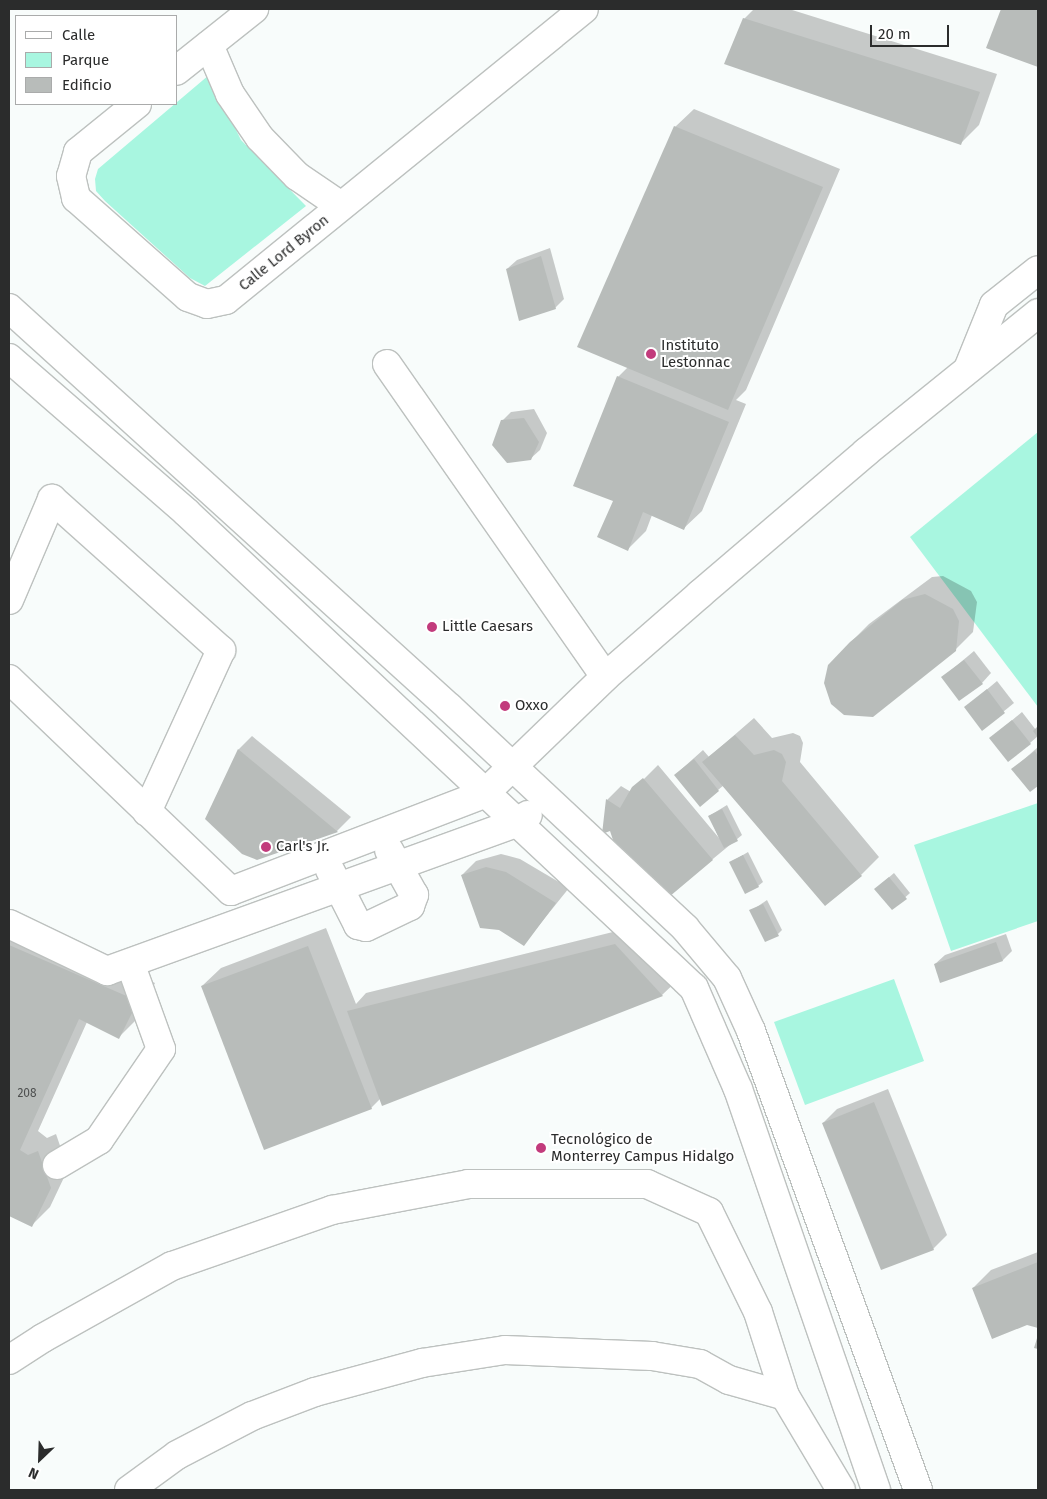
<!DOCTYPE html>
<meta charset="utf-8">
<style>
body{margin:0}
#map{position:relative;width:1047px;height:1499px;overflow:hidden;background:#f8fcfb;font-family:"Fira Sans",sans-serif}
div>[style]{position:absolute}
.green>*{inset:0;background:#a8f6e0}
.shadow>*{inset:0;background:#0003}
.building>*{inset:0;background:#b8bcba}
.roads{filter:drop-shadow(1px 0 #bdc1bf) drop-shadow(-1px 0 #bdc1bf) drop-shadow(0 1px #bdc1bf) drop-shadow(0 -1px #bdc1bf)}
.minor>*{height:28px;margin:-14px;padding:0 14px;transform-origin:14px;border-radius:14px;background:#fff}
.dots>*{width:14px;height:14px;translate:-50% -50%;box-sizing:border-box;border:2px solid #fff;border-radius:50%}
span{translate:-50% -50%;white-space:nowrap;text-align:center;line-height:1.15;-webkit-text-stroke:4px #fff;paint-order:stroke}
.number-label{font-size:12px;color:#4e5050}
.number-label span{-webkit-text-stroke-width:0}
.street-label{font-size:15px;color:#2b2c2c}
.poi-label{font-size:15px;color:#2b2c2c}
.left{translate:0 -50%;text-align:left}
.frame{position:absolute;inset:0;border:10px solid #2b2c2c;pointer-events:none}
.legend{position:absolute;left:15px;top:15px;width:162px;height:90px;box-sizing:border-box;background:#fff;border:1px solid #aaabab;margin:0;padding:6px 9px;list-style:none;font-size:15px;color:#2b2c2c}
.legend li{display:flex;align-items:center;gap:10px;height:25px}
.legend b{width:25px;border:1px solid #aaabab}
.north{position:absolute;left:15px;top:1434px;width:50px;height:50px;-webkit-text-stroke:4px #fff;paint-order:stroke;rotate:204deg;font-size:14px;font-weight:700;line-height:20px;text-align:center;color:#2b2c2c}
.north::after{content:'';display:block;margin:auto;width:18px;height:22px;background:#2b2c2c;clip-path:polygon(50% 0,100% 100%,50% 72%,0 100%)}
.scale{position:absolute;left:870px;top:25px;width:79px;height:22px;box-sizing:border-box;border:2px solid #2b2c2c;border-top:0;padding-left:6px;font-size:15px;line-height:18px;white-space:nowrap;color:#2b2c2c;-webkit-text-stroke:4px #fff;paint-order:stroke}
</style>
<div id="map">
<div class="green">
<i style="clip-path:polygon(209px 75px,241px 140px,306px 206px,205px 286px,190px 278px,105px 201px,96px 191px,95px 179px,98px 169px)"></i>
<i style="clip-path:polygon(1038px 432px,1038px 707px,910px 537px)"></i>
<i style="clip-path:polygon(1038px 803px,1038px 921px,951px 951px,914px 845px)"></i>
<i style="clip-path:polygon(894px 979px,924px 1061px,805px 1105px,774px 1022px)"></i>
</div>
<div class="shadow">
<i style="clip-path:polygon(754px 9px,789px 9px,997px 74px,979px 125px,961px 143px,744px 19px)"></i>
<i style="clip-path:polygon(1003px 9px,1038px 9px,1038px 66px,987px 48px)"></i>
<i style="clip-path:polygon(694px 109px,840px 169px,746px 390px,736px 400px,746px 404px,702px 511px,683px 529px,652px 515px,646px 531px,628px 549px,615px 500px,618px 377px,628px 367px,675px 127px)"></i>
<i style="clip-path:polygon(550px 248px,564px 299px,555px 308px,507px 269px,517px 260px)"></i>
<i style="clip-path:polygon(534px 409px,547px 433px,540px 450px,530px 459px,502px 421px,511px 412px)"></i>
<i style="clip-path:polygon(943px 576px,971px 591px,977px 602px,973px 632px,955px 650px,851px 642px,869px 624px,932px 577px)"></i>
<i style="clip-path:polygon(974px 651px,991px 673px,982px 683px,943px 677px)"></i>
<i style="clip-path:polygon(997px 681px,1014px 703px,982px 729px,966px 707px)"></i>
<i style="clip-path:polygon(1022px 712px,1036px 730px,1038px 727px,1038px 736px,1030px 743px,991px 738px)"></i>
<i style="clip-path:polygon(754px 718px,772px 738px,793px 733px,800px 736px,803px 743px,800px 762px,879px 857px,861px 875px,724px 785px,700px 805px,675px 775px,703px 750px,709px 757px)"></i>
<i style="clip-path:polygon(252px 736px,351px 817px,337px 831px,257px 859px,206px 818px,239px 749px)"></i>
<i style="clip-path:polygon(1038px 747px,1038px 784px,1030px 791px,1013px 769px)"></i>
<i style="clip-path:polygon(658px 765px,719px 838px,709px 816px,727px 805px,742px 835px,663px 900px,607px 800px,621px 786px,631px 792px)"></i>
<i style="clip-path:polygon(748px 852px,763px 882px,758px 886px,731px 862px)"></i>
<i style="clip-path:polygon(501px 854px,520px 859px,569px 888px,524px 944px,462px 875px,476px 861px)"></i>
<i style="clip-path:polygon(894px 873px,910px 893px,892px 909px,880px 885px)"></i>
<i style="clip-path:polygon(767px 900px,782px 930px,778px 934px,751px 911px)"></i>
<i style="clip-path:polygon(9px 919px,155px 983px,137px 1019px,119px 1037px,87px 1022px,38px 1131px,47px 1138px,56px 1134px,68px 1169px,50px 1207px,32px 1225px,9px 1215px)"></i>
<i style="clip-path:polygon(633px 927px,680px 978px,662px 995px,380px 1099px,371px 1108px,202px 986px,221px 968px,326px 928px,356px 1004px,366px 993px)"></i>
<i style="clip-path:polygon(1006px 934px,1012px 951px,1003px 960px,941px 981px,935px 964px,945px 955px)"></i>
<i style="clip-path:polygon(888px 1089px,947px 1235px,933px 1249px,823px 1123px,837px 1109px)"></i>
<i style="clip-path:polygon(1038px 1252px,1038px 1327px,1027px 1324px,973px 1288px,991px 1270px)"></i>
</div>
<div class="building">
<i style="clip-path:polygon(1001px 9px,1038px 9px,1038px 67px,986px 48px)"></i>
<i style="clip-path:polygon(743px 18px,980px 92px,961px 145px,724px 64px)"></i>
<i style="clip-path:polygon(674px 126px,823px 187px,728px 410px,577px 347px)"></i>
<i style="clip-path:polygon(541px 256px,556px 309px,519px 321px,506px 269px)"></i>
<i style="clip-path:polygon(617px 376px,729px 422px,684px 530px,643px 512px,628px 551px,597px 537px,613px 501px,573px 486px)"></i>
<i style="clip-path:polygon(524px 418px,539px 442px,531px 460px,507px 463px,492px 445px,501px 420px)"></i>
<i style="clip-path:polygon(925px 594px,953px 609px,959px 621px,956px 651px,873px 717px,844px 715px,831px 704px,824px 683px,828px 665px,850px 642px,902px 600px)"></i>
<i style="clip-path:polygon(964px 660px,983px 684px,959px 701px,941px 677px)"></i>
<i style="clip-path:polygon(987px 689px,1005px 713px,982px 731px,964px 707px)"></i>
<i style="clip-path:polygon(1012px 720px,1031px 744px,1008px 762px,989px 738px)"></i>
<i style="clip-path:polygon(1038px 726px,1038px 738px,1033px 731px)"></i>
<i style="clip-path:polygon(735px 735px,754px 755px,774px 750px,782px 754px,786px 762px,782px 781px,862px 876px,825px 906px,702px 762px)"></i>
<i style="clip-path:polygon(238px 749px,338px 832px,257px 860px,242px 854px,205px 819px)"></i>
<i style="clip-path:polygon(1035px 751px,1038px 756px,1038px 786px,1030px 792px,1011px 769px)"></i>
<i style="clip-path:polygon(694px 759px,719px 791px,700px 807px,674px 775px)"></i>
<i style="clip-path:polygon(643px 778px,713px 860px,663px 902px,615px 846px,610px 831px,602px 834px,606px 799px,620px 808px,632px 787px)"></i>
<i style="clip-path:polygon(722px 809px,738px 841px,724px 848px,708px 816px)"></i>
<i style="clip-path:polygon(743px 855px,759px 887px,745px 894px,729px 862px)"></i>
<i style="clip-path:polygon(486px 867px,506px 872px,556px 903px,524px 946px,499px 930px,480px 928px,461px 875px)"></i>
<i style="clip-path:polygon(889px 877px,907px 899px,892px 910px,874px 889px)"></i>
<i style="clip-path:polygon(763px 904px,779px 936px,765px 942px,749px 910px)"></i>
<i style="clip-path:polygon(996px 942px,1003px 961px,940px 983px,934px 964px)"></i>
<i style="clip-path:polygon(615px 944px,663px 996px,382px 1106px,347px 1011px)"></i>
<i style="clip-path:polygon(9px 945px,138px 1001px,119px 1039px,79px 1019px,20px 1150px,28px 1155px,38px 1151px,51px 1188px,32px 1227px,9px 1216px)"></i>
<i style="clip-path:polygon(308px 946px,372px 1109px,264px 1150px,201px 986px)"></i>
<i style="clip-path:polygon(874px 1102px,934px 1250px,881px 1270px,822px 1123px)"></i>
<i style="clip-path:polygon(1038px 1262px,1038px 1328px,1027px 1325px,992px 1339px,972px 1288px)"></i>
<i style="clip-path:polygon(1038px 1335px,1038px 1349px,1034px 1348px)"></i>
</div>
<div class="roads">
<div class="minor">
<i style="left:209px;top:45px;width:53px;rotate:66.8deg"></i>
<i style="left:230px;top:94px;width:53px;rotate:55.7deg"></i>
<i style="left:260px;top:138px;width:53px;rotate:45.8deg"></i>
<i style="left:297px;top:176px;width:53px;rotate:34.3deg"></i>
<i style="left:176px;top:71px;width:100px;rotate:-38.5deg"></i>
<i style="left:137px;top:104px;width:76px;rotate:140.9deg"></i>
<i style="left:78px;top:152px;width:25px;rotate:106deg"></i>
<i style="left:71px;top:176px;width:23px;rotate:77deg"></i>
<i style="left:76px;top:198px;width:149px;rotate:41.5deg"></i>
<i style="left:188px;top:297px;width:20px;rotate:20deg"></i>
<i style="left:207px;top:304px;width:19px;rotate:-12deg"></i>
<i style="left:226px;top:300px;width:461px;rotate:-39.1deg"></i>
<i style="left:9px;top:308px;width:595px;rotate:42.21deg"></i>
<i style="left:450px;top:708px;width:322px;rotate:43.1deg"></i>
<i style="left:685px;top:928px;width:65px;rotate:50deg"></i>
<i style="left:727px;top:978px;width:58px;rotate:65.6deg"></i>
<i style="left:751px;top:1031px;width:488px;rotate:70deg"></i>
<i style="left:9px;top:358px;width:235px;rotate:41deg"></i>
<i style="left:186px;top:512px;width:696px;rotate:43.14deg"></i>
<i style="left:694px;top:988px;width:110px;rotate:66.5deg"></i>
<i style="left:738px;top:1089px;width:424px;rotate:71deg"></i>
<i style="left:387px;top:364px;width:381px;rotate:55.1deg"></i>
<i style="left:968px;top:369px;width:69px;rotate:-67.9deg"></i>
<i style="left:994px;top:305px;width:56px;rotate:-38.5deg"></i>
<i style="left:9px;top:600px;width:110px;rotate:-66.9deg"></i>
<i style="left:52px;top:499px;width:227px;rotate:41.8deg"></i>
<i style="left:221px;top:650px;width:178px;rotate:114.6deg"></i>
<i style="left:9px;top:679px;width:307px;rotate:43.7deg"></i>
<i style="left:231px;top:891px;width:271px;rotate:-21deg"></i>
<i style="left:484px;top:794px;width:168px;rotate:-44deg"></i>
<i style="left:605px;top:677px;width:126px;rotate:-41.1deg"></i>
<i style="left:700px;top:594px;width:218px;rotate:-40.5deg"></i>
<i style="left:866px;top:452px;width:221px;rotate:-38.9deg"></i>
<i style="left:330px;top:870px;width:62px;rotate:63deg"></i>
<i style="left:358px;top:925px;width:8px;rotate:14deg"></i>
<i style="left:366px;top:927px;width:49px;rotate:-25.5deg"></i>
<i style="left:410px;top:906px;width:12px;rotate:-70deg"></i>
<i style="left:414px;top:895px;width:51px;rotate:-119.1deg"></i>
<i style="left:9px;top:924px;width:109px;rotate:25.6deg"></i>
<i style="left:107px;top:971px;width:434px;rotate:-19.9deg"></i>
<i style="left:515px;top:823px;width:15px;rotate:-32deg"></i>
<i style="left:57px;top:1165px;width:49px;rotate:-30.8deg"></i>
<i style="left:99px;top:1140px;width:110px;rotate:-55.7deg"></i>
<i style="left:161px;top:1049px;width:91px;rotate:-109.8deg"></i>
<i style="left:9px;top:1360px;width:40px;rotate:-32.9deg"></i>
<i style="left:43px;top:1338px;width:148px;rotate:-29.2deg"></i>
<i style="left:172px;top:1266px;width:170px;rotate:-19.3deg"></i>
<i style="left:332px;top:1210px;width:138px;rotate:-10.8deg"></i>
<i style="left:468px;top:1184px;width:179px"></i>
<i style="left:647px;top:1184px;width:68px;rotate:24.3deg"></i>
<i style="left:709px;top:1212px;width:111px;rotate:63.9deg"></i>
<i style="left:758px;top:1312px;width:88px;rotate:72.2deg"></i>
<i style="left:785px;top:1396px;width:109px;rotate:59.2deg"></i>
<i style="left:129px;top:1490px;width:59px;rotate:-36.1deg"></i>
<i style="left:177px;top:1455px;width:85px;rotate:-27.5deg"></i>
<i style="left:252px;top:1416px;width:67px;rotate:-20.9deg"></i>
<i style="left:315px;top:1392px;width:111px;rotate:-15.2deg"></i>
<i style="left:422px;top:1363px;width:84px;rotate:-8.9deg"></i>
<i style="left:505px;top:1350px;width:147px;rotate:2.3deg"></i>
<i style="left:652px;top:1356px;width:49px;rotate:9.5deg"></i>
<i style="left:700px;top:1364px;width:33px;rotate:29deg"></i>
<i style="left:729px;top:1380px;width:58px;rotate:15.9deg"></i>
</div>
</div>
<div class="dots">
<i style="left:651px;top:354px;background:#c23b7c"></i>
<i style="left:432px;top:627px;background:#c23b7c"></i>
<i style="left:505px;top:706px;background:#c23b7c"></i>
<i style="left:266px;top:847px;background:#c23b7c"></i>
<i style="left:541px;top:1148px;background:#c23b7c"></i>
</div>
<div class="number-label">
<span style="left:27px;top:1094px">208</span>
</div>
<div class="street-label">
<span style="left:284px;top:253px;rotate:-39deg">Calle Lord Byron</span>
</div>
<div class="poi-label">
<span class="left" style="left:661px;top:354px">Instituto<br>Lestonnac</span>
<span class="left" style="left:442px;top:627px">Little Caesars</span>
<span class="left" style="left:515px;top:706px">Oxxo</span>
<span class="left" style="left:276px;top:847px">Carl's Jr.</span>
<span class="left" style="left:551px;top:1148px">Tecnológico de<br>Monterrey Campus Hidalgo</span>
</div>
<div class="frame"></div>
<ul class="legend">
<li><b style="height:6px;background:#fff"></b>Calle</li>
<li><b style="height:14px;background:#a8f6e0"></b>Parque</li>
<li><b style="height:14px;background:#b8bcba"></b>Edificio</li>
</ul>
<div class="north">N</div>
<div class="scale">20 m</div>
</div>
